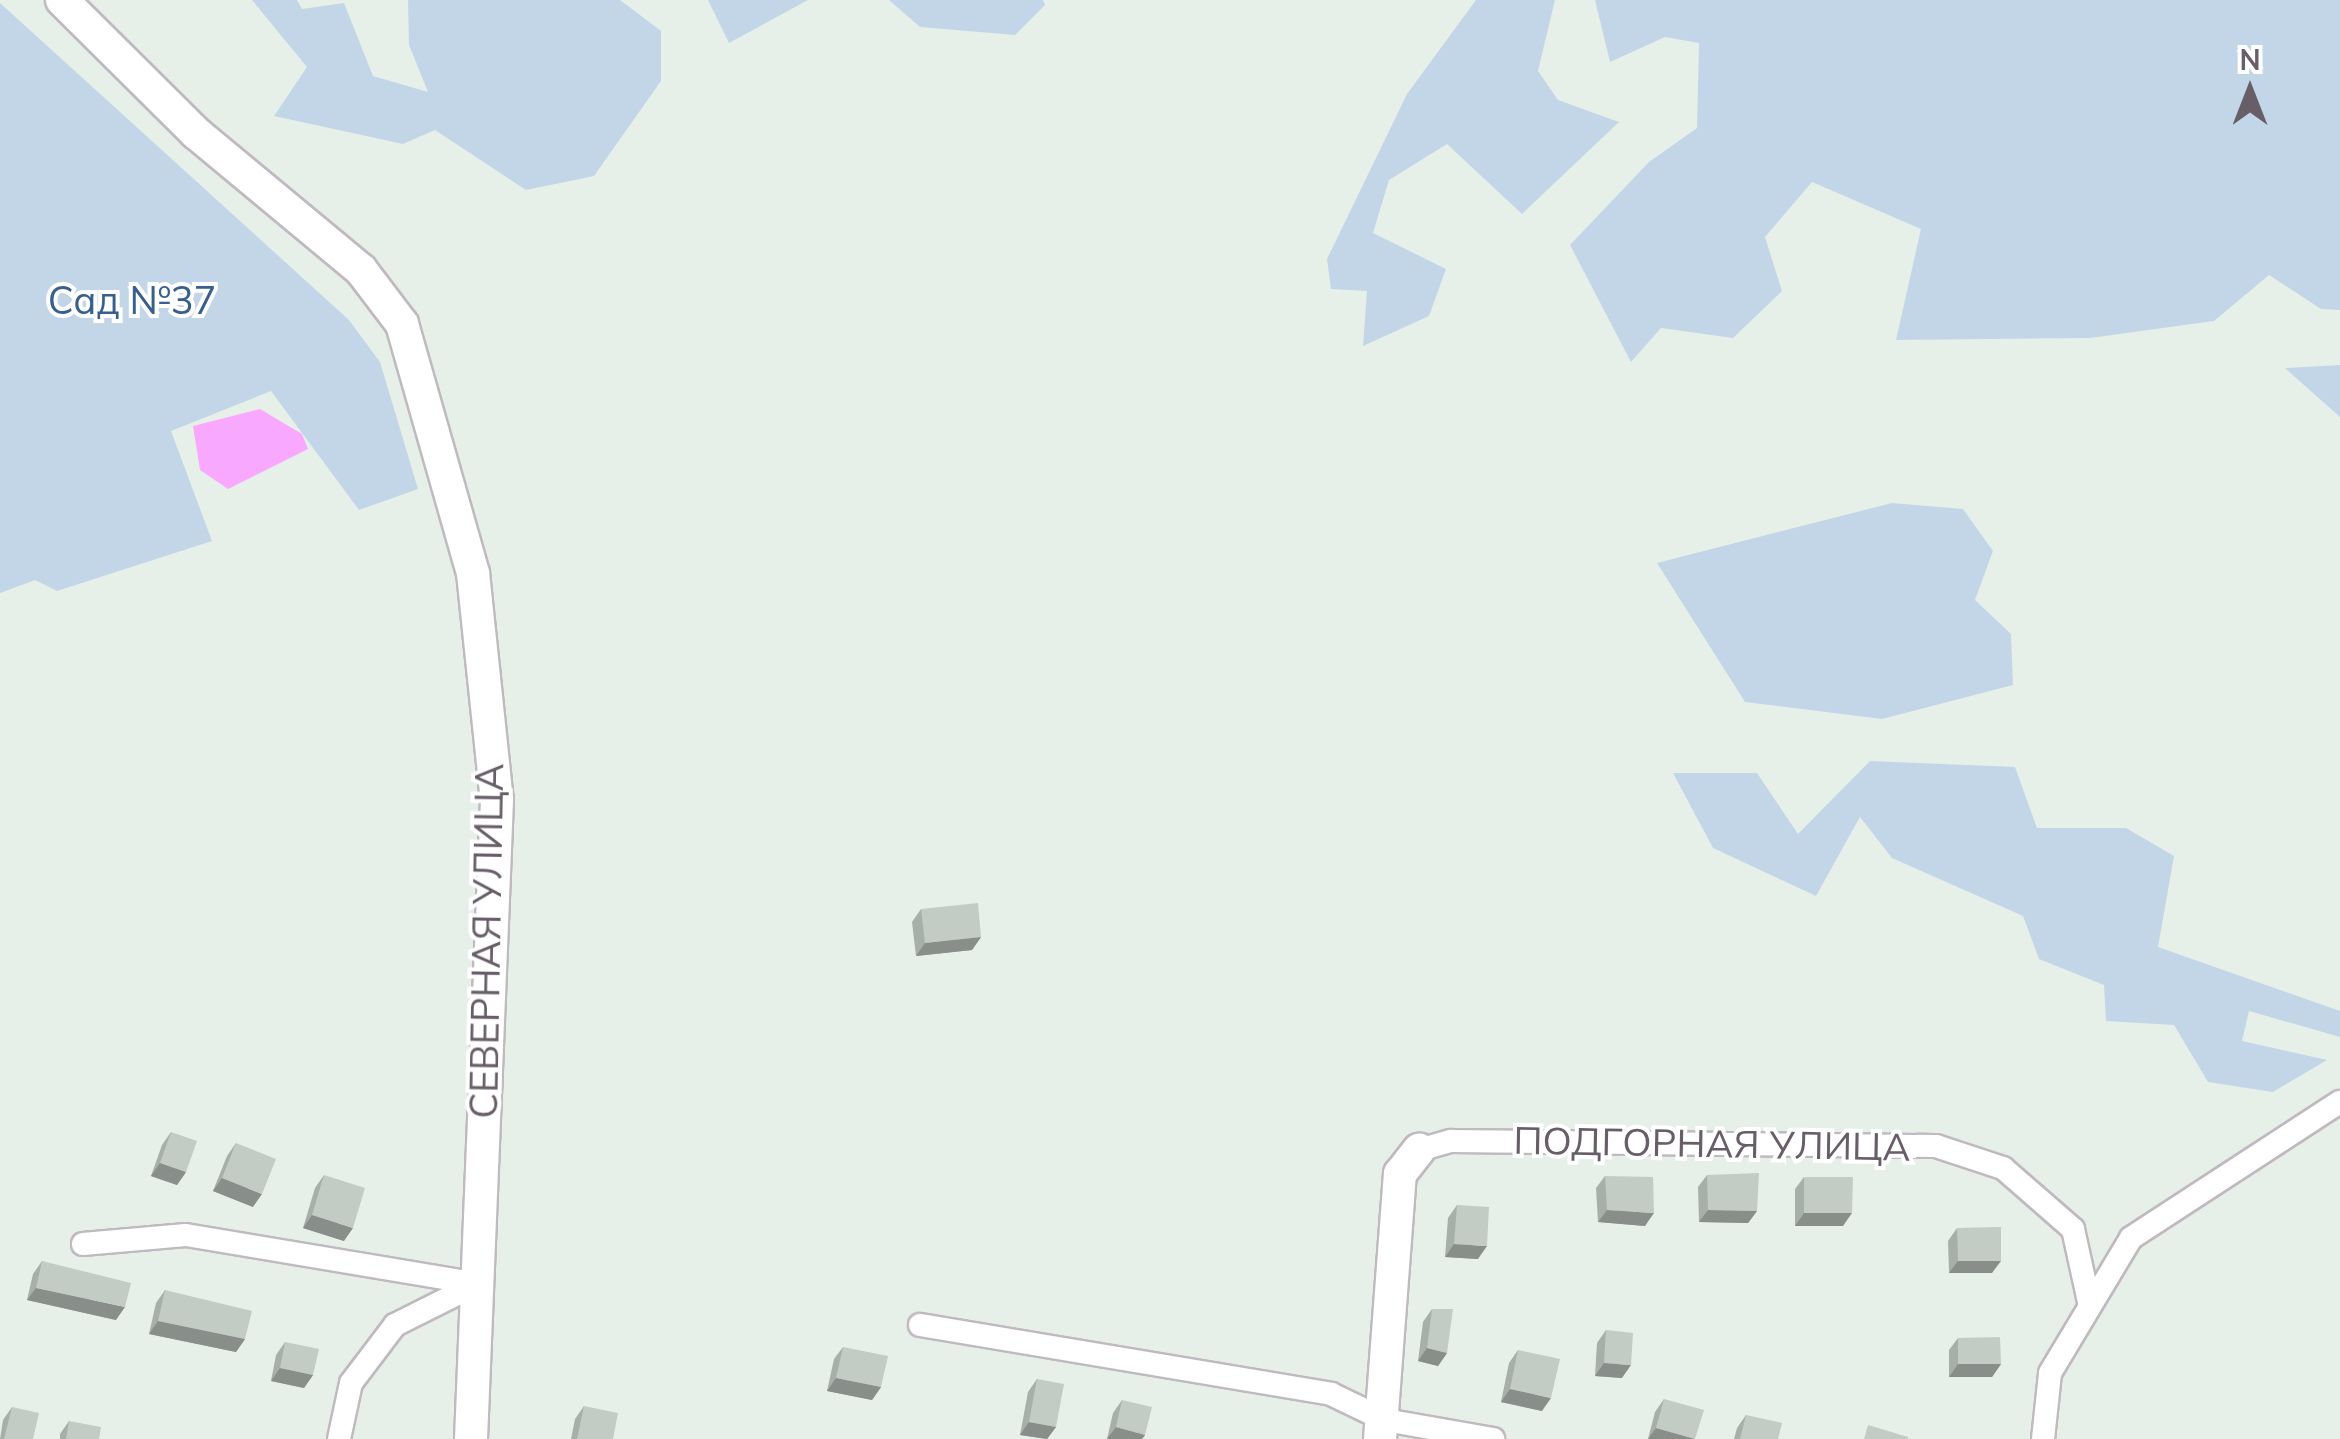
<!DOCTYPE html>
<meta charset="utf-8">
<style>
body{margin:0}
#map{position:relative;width:2340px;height:1439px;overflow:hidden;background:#e6f0e9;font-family:Mulish,sans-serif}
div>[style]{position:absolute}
.green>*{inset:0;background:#c3d6e8}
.water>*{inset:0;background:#f8a8ff}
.roads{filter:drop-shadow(2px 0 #c0b9bf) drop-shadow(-2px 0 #c0b9bf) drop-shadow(0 2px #c0b9bf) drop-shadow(0 -2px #c0b9bf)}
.street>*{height:22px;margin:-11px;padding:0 11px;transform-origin:11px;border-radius:11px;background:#fff}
.secondary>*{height:32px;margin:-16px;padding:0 16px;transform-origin:16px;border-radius:16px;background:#fff}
.wall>*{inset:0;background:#a7afa9}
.shaded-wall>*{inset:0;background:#888e89}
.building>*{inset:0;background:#c2cbc4}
span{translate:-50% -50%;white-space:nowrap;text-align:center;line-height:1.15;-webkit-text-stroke:8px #fff;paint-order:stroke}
.park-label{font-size:38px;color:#37608d}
.street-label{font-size:38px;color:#675e67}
.north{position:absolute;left:2200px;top:40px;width:100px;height:100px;-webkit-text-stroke:8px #fff;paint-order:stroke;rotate:0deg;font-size:28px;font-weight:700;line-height:40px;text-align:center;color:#675e67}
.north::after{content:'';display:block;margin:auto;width:35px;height:45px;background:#675e67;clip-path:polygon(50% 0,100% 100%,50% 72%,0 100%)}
</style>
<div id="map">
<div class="green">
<i style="clip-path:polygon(252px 0,297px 0,302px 9px,344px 3px,373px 76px,428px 92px,409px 45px,408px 0,620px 0,661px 31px,661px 81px,594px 176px,526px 190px,435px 130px,403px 144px,274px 116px,307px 67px)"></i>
<i style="clip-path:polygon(708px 0,808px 0,729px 43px)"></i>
<i style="clip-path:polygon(889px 0,1043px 0,1045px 5px,1015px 35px,920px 27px)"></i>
<i style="clip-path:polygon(1476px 0,1555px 0,1538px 71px,1558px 100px,1619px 122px,1522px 214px,1447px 144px,1389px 180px,1373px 233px,1446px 269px,1429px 316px,1363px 346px,1367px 291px,1331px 289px,1327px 259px,1407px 94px)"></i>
<i style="clip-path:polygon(1595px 0,2340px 0,2340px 310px,2321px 309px,2269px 275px,2214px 321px,2090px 338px,1896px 340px,1921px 229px,1812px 182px,1765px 237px,1782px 291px,1733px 338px,1661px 328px,1631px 362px,1570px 245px,1649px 162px,1697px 128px,1699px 43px,1665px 37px,1610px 62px)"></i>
<i style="clip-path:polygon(0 3px,349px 320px,380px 362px,418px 489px,359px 510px,271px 391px,171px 431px,212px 541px,57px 591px,35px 580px,0 593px)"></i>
<i style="clip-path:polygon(2340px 365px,2340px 417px,2285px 368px)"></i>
<i style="clip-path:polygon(1892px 503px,1963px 509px,1993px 551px,1975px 600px,2011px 634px,2013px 685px,1882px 719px,1745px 702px,1657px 563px)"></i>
<i style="clip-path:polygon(1870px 761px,2015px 767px,2037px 828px,2126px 828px,2174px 856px,2158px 947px,2340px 1011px,2340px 1037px,2249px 1011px,2242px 1041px,2327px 1060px,2273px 1092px,2208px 1082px,2174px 1025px,2106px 1021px,2104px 985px,2039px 959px,2023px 916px,1892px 858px,1860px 817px,1816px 896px,1713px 848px,1673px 773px,1757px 773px,1798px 834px)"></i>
</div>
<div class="water">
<i style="clip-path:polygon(260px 409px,302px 434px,308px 449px,228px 489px,200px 470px,193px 426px)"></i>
</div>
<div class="roads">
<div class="street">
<i style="left:1419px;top:1150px;width:33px;rotate:-16deg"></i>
<i style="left:1451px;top:1141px;width:485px;rotate:0.6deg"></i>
<i style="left:1936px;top:1146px;width:71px;rotate:18.2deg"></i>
<i style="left:2003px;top:1168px;width:93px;rotate:41.1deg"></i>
<i style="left:2073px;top:1229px;width:79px;rotate:77.6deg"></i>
<i style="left:83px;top:1244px;width:103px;rotate:-5deg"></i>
<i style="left:186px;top:1235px;width:297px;rotate:9.5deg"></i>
<i style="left:920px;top:1325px;width:417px;rotate:9.5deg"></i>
<i style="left:1331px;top:1394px;width:60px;rotate:25.7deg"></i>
<i style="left:1385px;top:1420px;width:110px;rotate:10deg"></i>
<i style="left:339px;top:1439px;width:57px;rotate:-77.9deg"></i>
<i style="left:351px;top:1383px;width:73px;rotate:-52.8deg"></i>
<i style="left:395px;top:1325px;width:92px;rotate:-26.6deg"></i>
<i style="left:2043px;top:1439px;width:66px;rotate:-83.9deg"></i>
<i style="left:2050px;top:1373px;width:157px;rotate:-59deg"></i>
<i style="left:2131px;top:1238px;width:249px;rotate:-33.1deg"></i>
</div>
<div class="secondary">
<i style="left:62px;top:0;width:189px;rotate:44.8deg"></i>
<i style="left:196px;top:133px;width:214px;rotate:39.7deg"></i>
<i style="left:361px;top:270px;width:68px;rotate:52.8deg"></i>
<i style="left:402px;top:324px;width:259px;rotate:74.1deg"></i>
<i style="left:473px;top:573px;width:228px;rotate:84deg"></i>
<i style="left:497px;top:800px;width:640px;rotate:92.33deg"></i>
<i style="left:1380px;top:1439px;width:266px;rotate:-85.7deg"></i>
<i style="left:1400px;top:1174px;width:31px;rotate:-52deg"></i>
</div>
</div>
<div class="wall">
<i style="clip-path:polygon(921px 909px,981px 937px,972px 950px,916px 956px,912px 922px)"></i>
<i style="clip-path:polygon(171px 1132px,186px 1172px,177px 1185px,151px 1176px,162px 1145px)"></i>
<i style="clip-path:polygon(236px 1143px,253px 1207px,213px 1191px,227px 1156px)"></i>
<i style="clip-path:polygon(324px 1175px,344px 1241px,303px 1228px,315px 1188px)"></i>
<i style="clip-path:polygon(1707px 1175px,1757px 1211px,1748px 1223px,1699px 1222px,1698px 1187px)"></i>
<i style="clip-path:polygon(1605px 1176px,1645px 1226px,1598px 1222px,1596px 1188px)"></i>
<i style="clip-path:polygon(1804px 1177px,1843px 1226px,1795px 1226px,1795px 1189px)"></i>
<i style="clip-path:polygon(1457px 1205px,1478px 1259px,1445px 1257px,1448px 1218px)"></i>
<i style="clip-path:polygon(1957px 1228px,1992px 1273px,1949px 1273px,1948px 1241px)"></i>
<i style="clip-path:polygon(42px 1261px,116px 1320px,27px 1300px,33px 1274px)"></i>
<i style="clip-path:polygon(165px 1290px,245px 1339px,236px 1352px,149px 1334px,156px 1303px)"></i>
<i style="clip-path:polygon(1432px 1309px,1447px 1353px,1438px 1366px,1418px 1361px,1423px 1322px)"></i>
<i style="clip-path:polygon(1606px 1330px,1622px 1378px,1595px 1376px,1597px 1343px)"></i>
<i style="clip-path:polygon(1958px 1338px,2001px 1364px,1992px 1377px,1949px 1377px,1949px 1350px)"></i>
<i style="clip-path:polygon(285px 1342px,313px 1375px,304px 1388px,271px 1381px,276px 1355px)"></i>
<i style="clip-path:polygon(843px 1347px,881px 1387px,872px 1400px,827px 1391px,834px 1359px)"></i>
<i style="clip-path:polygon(1518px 1350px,1542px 1411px,1501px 1402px,1509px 1363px)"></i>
<i style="clip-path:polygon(1037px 1379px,1056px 1427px,1047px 1439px,1020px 1435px,1028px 1392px)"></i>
<i style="clip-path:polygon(1664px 1399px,1695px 1439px,1648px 1439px,1655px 1412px)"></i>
<i style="clip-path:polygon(1122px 1400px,1145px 1435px,1142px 1439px,1107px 1439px,1113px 1413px)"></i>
<i style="clip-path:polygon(584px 1406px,613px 1439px,571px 1439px,575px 1419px)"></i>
<i style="clip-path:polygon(12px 1407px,33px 1439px,0 1439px,3px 1420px)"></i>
<i style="clip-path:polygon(1746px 1415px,1778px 1439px,1734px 1439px,1737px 1428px)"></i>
<i style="clip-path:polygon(69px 1421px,99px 1439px,60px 1439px,60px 1434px)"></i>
</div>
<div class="shaded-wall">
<i style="clip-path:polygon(981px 937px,972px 950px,916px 956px,925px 943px)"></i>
<i style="clip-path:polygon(160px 1163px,186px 1172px,177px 1185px,151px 1176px)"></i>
<i style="clip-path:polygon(222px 1178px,262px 1194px,253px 1207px,213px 1191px)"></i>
<i style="clip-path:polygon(1607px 1210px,1654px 1213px,1645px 1226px,1598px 1222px)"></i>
<i style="clip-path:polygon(1708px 1210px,1757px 1211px,1748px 1223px,1699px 1222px)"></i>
<i style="clip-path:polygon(1804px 1213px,1852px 1213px,1843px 1226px,1795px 1226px)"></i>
<i style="clip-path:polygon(312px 1215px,353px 1228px,344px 1241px,303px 1228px)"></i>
<i style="clip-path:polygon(1454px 1244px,1487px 1246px,1478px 1259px,1445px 1257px)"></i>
<i style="clip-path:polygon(1958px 1261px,2001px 1261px,1992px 1273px,1949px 1273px)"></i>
<i style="clip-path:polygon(36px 1288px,125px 1307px,116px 1320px,27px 1300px)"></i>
<i style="clip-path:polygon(158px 1321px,245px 1339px,236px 1352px,149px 1334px)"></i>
<i style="clip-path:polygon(1427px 1348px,1447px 1353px,1438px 1366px,1418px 1361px)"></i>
<i style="clip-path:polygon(1604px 1363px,1631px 1365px,1622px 1378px,1595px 1376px)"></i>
<i style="clip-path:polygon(1958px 1364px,2001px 1364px,1992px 1377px,1949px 1377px)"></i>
<i style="clip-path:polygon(280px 1368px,313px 1375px,304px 1388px,271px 1381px)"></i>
<i style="clip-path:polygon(836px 1378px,881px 1387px,872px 1400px,827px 1391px)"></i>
<i style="clip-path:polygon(1510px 1389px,1551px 1398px,1542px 1411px,1501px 1402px)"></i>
<i style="clip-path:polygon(1029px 1422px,1056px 1427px,1047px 1439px,1020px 1435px)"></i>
<i style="clip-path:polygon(1116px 1427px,1145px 1435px,1142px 1439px,1107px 1439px)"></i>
<i style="clip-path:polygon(1656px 1428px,1695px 1439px,1648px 1439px)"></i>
</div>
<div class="building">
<i style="clip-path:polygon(978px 903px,981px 937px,925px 943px,921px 909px)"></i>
<i style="clip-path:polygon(171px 1132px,197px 1141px,186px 1172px,160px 1163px)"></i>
<i style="clip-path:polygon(236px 1143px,276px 1159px,262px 1194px,222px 1178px)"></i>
<i style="clip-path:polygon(1759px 1173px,1757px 1211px,1708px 1210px,1707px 1175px)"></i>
<i style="clip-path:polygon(324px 1175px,365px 1188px,353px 1228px,312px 1215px)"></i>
<i style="clip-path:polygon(1605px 1176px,1653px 1177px,1654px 1213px,1607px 1210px)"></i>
<i style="clip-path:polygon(1804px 1177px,1853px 1177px,1852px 1213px,1804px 1213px)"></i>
<i style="clip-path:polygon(1457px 1205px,1489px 1207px,1487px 1246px,1454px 1244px)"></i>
<i style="clip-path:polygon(2001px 1227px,2001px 1261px,1958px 1261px,1957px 1228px)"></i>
<i style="clip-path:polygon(42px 1261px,131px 1283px,125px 1307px,36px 1288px)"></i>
<i style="clip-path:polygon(165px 1290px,252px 1311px,245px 1339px,158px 1321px)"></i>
<i style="clip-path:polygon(1432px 1309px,1453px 1309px,1447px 1353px,1427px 1348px)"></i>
<i style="clip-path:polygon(1606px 1330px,1633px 1333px,1631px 1365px,1604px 1363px)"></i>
<i style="clip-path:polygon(2000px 1337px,2001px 1364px,1958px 1364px,1958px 1338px)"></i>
<i style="clip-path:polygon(285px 1342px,319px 1349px,313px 1375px,280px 1368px)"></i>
<i style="clip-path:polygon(843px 1347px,888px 1356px,881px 1387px,836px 1378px)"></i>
<i style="clip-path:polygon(1518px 1350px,1560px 1359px,1551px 1398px,1510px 1389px)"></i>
<i style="clip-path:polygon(1037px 1379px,1064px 1384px,1056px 1427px,1029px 1422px)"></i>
<i style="clip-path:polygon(1664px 1399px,1704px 1410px,1695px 1439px,1656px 1428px)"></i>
<i style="clip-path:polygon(1122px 1400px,1152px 1407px,1145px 1435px,1116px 1427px)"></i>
<i style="clip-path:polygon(584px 1406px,618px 1413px,613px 1439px,577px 1439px)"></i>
<i style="clip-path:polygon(12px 1407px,39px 1413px,33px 1439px,4px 1439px)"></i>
<i style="clip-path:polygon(1746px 1415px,1782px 1423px,1778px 1439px,1740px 1439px)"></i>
<i style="clip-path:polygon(69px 1421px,101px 1427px,99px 1439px,66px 1439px)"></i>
<i style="clip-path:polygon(1868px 1425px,1908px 1437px,1908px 1439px,1864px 1439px)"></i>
</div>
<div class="park-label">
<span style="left:132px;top:301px">Сад №37</span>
</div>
<div class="street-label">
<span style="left:487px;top:941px;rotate:-89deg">СЕВЕРНАЯ УЛИЦА</span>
<span style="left:1712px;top:1144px;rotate:1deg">ПОДГОРНАЯ УЛИЦА</span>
</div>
<div class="north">N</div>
</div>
